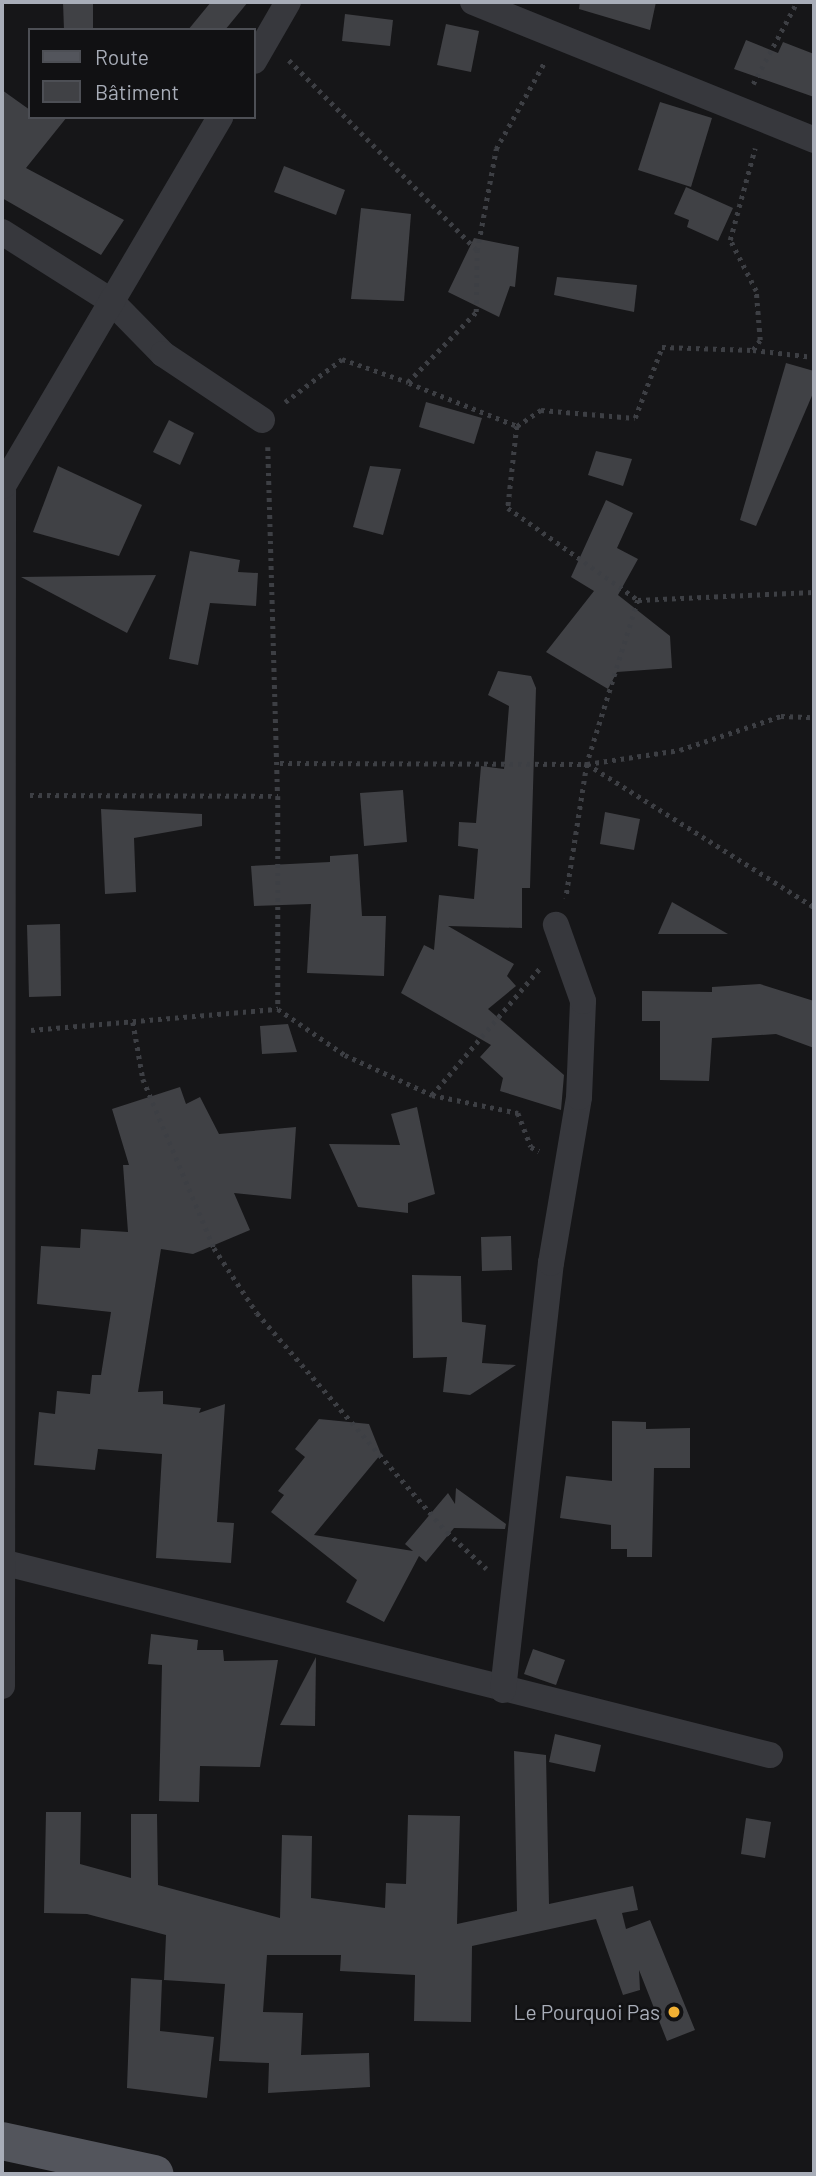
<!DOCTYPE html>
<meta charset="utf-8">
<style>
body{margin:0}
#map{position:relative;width:816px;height:2176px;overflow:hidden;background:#161618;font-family:Barlow,sans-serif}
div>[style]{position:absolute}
.building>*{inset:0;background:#404145}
.path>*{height:4.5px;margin-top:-2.25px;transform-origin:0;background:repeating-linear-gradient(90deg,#3d3f44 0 3.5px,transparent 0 8.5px)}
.street>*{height:26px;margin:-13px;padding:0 13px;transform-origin:13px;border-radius:13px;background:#37383d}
.primary>*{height:38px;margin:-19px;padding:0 19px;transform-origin:19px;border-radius:19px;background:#53555c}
.dots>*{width:19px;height:19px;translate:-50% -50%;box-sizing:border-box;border:4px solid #111113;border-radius:50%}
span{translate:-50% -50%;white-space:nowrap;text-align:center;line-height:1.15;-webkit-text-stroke:5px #111113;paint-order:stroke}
.poi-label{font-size:21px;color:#a8adb8}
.right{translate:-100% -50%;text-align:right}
.frame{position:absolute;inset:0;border:4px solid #a8adb8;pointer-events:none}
.legend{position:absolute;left:28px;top:28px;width:228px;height:91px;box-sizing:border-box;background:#111113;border:2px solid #4d4f55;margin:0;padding:9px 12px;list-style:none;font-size:21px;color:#a8adb8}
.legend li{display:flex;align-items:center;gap:14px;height:35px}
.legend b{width:35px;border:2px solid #4d4f55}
</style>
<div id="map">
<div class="building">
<i style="clip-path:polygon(63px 2px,93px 2px,93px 30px,64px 30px)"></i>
<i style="clip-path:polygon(211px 2px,248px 2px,225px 30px,188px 30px)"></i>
<i style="clip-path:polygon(580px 2px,656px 2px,650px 30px,579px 9px)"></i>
<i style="clip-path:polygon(345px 14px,393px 20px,390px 46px,342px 41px)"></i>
<i style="clip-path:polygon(446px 24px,479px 31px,471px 72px,437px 65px)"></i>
<i style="clip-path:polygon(746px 40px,778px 53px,783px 42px,814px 54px,814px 97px,734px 69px)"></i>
<i style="clip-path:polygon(2px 90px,30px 110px,30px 117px,67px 117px,26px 168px,124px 220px,101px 255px,2px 198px)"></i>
<i style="clip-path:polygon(660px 102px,712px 118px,691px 187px,638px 170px)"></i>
<i style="clip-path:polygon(284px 166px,345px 190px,336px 215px,274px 192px)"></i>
<i style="clip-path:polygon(686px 187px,733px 208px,718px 241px,687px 227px,689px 220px,674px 214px)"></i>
<i style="clip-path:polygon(361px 208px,411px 214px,404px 301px,351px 299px)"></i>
<i style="clip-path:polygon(474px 238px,519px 247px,515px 287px,510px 286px,499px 317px,448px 292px)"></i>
<i style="clip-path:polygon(557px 277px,637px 285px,634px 312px,554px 295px)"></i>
<i style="clip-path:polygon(786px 363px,814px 371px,814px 391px,756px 526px,740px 520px)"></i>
<i style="clip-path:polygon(426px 402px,482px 418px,474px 444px,419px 427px)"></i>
<i style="clip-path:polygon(169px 420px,194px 433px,180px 465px,153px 452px)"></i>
<i style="clip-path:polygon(596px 451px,632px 459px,623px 486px,588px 475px)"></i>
<i style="clip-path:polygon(58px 466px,142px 505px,119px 556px,33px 532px)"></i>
<i style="clip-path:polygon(370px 466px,401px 469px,383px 535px,353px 527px)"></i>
<i style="clip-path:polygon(606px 500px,633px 513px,617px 548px,638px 559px,618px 595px,670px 636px,672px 668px,617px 672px,608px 689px,546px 652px,594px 591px,571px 577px)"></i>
<i style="clip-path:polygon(190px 551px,240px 560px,238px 572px,258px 573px,256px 606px,210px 603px,198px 665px,169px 659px)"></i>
<i style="clip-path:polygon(156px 575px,127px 633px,21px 577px)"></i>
<i style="clip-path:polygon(498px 671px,531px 676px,536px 688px,530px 888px,522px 888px,522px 928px,448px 926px,514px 964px,507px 976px,516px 986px,488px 1009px,564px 1075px,561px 1110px,500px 1091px,503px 1078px,480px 1057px,491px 1045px,401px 993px,424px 945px,434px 950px,439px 895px,474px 899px,478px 849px,458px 846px,459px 822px,476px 823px,481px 766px,504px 769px,509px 706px,488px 695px)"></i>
<i style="clip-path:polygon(403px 790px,407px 842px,364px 846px,360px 793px)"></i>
<i style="clip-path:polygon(101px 809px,202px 814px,202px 826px,134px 838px,136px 892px,105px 894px)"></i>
<i style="clip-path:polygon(605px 812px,640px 819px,634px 850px,600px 844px)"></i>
<i style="clip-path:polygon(358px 854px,362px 916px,386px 916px,384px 976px,307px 973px,311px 904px,254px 906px,251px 866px,330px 862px,330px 856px)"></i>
<i style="clip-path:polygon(672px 902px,728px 934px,658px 934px)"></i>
<i style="clip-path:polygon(60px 924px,61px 996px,29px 997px,27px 925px)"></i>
<i style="clip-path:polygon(760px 984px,814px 1001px,814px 1048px,776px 1034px,712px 1038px,709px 1081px,660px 1080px,660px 1021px,642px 1021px,642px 991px,712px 992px,712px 987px)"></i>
<i style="clip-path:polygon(288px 1024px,297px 1052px,262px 1054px,260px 1026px)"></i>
<i style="clip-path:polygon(180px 1087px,186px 1104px,200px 1097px,219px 1134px,296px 1127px,291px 1199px,234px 1193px,250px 1230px,193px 1254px,161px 1249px,138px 1392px,163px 1391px,163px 1404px,201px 1408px,199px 1413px,225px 1404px,217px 1522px,234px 1523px,231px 1563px,156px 1558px,162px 1454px,98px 1449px,95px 1470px,34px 1465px,39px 1412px,55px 1414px,57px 1391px,90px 1394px,92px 1375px,101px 1375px,111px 1312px,37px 1304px,41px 1246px,80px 1248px,81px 1229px,128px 1232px,123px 1165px,129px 1165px,112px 1109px)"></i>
<i style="clip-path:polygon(417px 1107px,435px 1194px,408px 1203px,408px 1213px,358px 1207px,329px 1144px,400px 1145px,391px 1114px)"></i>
<i style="clip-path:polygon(511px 1236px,512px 1270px,482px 1271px,481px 1237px)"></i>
<i style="clip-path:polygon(412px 1275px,461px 1276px,462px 1322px,486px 1325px,482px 1363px,516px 1365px,470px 1395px,443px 1392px,447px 1357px,413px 1358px)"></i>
<i style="clip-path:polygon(319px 1419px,369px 1424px,381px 1454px,314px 1535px,413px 1551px,405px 1544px,448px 1493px,455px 1504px,456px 1488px,506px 1524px,505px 1529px,454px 1528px,426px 1562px,419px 1556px,384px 1622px,346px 1602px,357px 1580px,271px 1512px,284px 1495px,278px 1491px,305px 1457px,295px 1449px)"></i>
<i style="clip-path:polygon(612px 1421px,646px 1422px,646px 1429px,690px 1428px,690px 1468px,654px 1468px,652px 1557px,627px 1557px,627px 1549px,611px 1549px,611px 1525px,560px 1518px,566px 1476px,612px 1481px)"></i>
<i style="clip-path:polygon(151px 1634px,198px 1640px,197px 1650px,223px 1650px,224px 1661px,278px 1660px,260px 1767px,200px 1766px,199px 1802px,159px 1801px,162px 1665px,148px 1664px)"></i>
<i style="clip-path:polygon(533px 1649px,565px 1660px,556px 1685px,524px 1674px)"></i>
<i style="clip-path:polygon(316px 1657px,315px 1726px,280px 1725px)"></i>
<i style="clip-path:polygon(555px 1734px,601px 1745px,595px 1772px,549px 1762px)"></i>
<i style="clip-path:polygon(514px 1751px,546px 1755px,549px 1904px,633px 1886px,638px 1910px,622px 1913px,626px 1929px,650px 1920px,695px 2030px,667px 2041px,639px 1970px,640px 1990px,623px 1995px,596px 1919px,472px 1946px,471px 2022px,414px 2021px,415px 1975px,340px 1971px,341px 1955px,267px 1955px,263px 2012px,303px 2013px,301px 2055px,369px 2053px,370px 2087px,268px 2093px,269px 2063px,219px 2061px,225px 1984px,164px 1980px,166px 1935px,87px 1914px,44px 1913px,46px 1812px,81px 1812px,80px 1864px,131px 1878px,131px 1814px,157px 1814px,158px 1885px,280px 1918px,282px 1835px,312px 1836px,311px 1898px,385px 1908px,386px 1883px,406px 1884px,408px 1815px,460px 1816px,457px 1924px,517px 1911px)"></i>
<i style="clip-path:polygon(746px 1818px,771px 1822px,765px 1858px,741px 1854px)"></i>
<i style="clip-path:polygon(131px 1978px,162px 1980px,160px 2031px,214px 2037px,207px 2098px,127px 2088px)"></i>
</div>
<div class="path">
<i style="left:289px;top:60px;width:267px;rotate:45.3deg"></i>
<i style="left:753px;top:84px;width:93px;rotate:-61.8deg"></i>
<i style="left:753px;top:350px;width:61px;rotate:6.5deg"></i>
<i style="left:409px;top:383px;width:116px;rotate:21.7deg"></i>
<i style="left:517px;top:426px;width:29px;rotate:-34deg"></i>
<i style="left:541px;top:410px;width:94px;rotate:4.9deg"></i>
<i style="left:635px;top:418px;width:76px;rotate:-69.2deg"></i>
<i style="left:662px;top:347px;width:91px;rotate:1.9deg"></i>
<i style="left:753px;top:350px;width:12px;rotate:-55deg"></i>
<i style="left:760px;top:340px;width:49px;rotate:-94.7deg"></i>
<i style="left:756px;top:291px;width:57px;rotate:-117deg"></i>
<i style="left:730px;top:240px;width:95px;rotate:-74.8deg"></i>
<i style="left:285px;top:402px;width:71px;rotate:-37deg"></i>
<i style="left:342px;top:359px;width:70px;rotate:19.2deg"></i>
<i style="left:408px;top:382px;width:98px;rotate:-45.8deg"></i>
<i style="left:476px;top:312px;width:61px;rotate:-89.1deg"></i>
<i style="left:477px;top:251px;width:104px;rotate:-79.4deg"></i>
<i style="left:496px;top:149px;width:98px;rotate:-60.8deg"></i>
<i style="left:517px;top:426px;width:82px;rotate:96.3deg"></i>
<i style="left:508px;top:508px;width:159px;rotate:35.3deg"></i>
<i style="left:638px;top:600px;width:172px;rotate:107.3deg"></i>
<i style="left:587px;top:764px;width:136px;rotate:98.9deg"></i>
<i style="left:268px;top:447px;width:349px;rotate:88.4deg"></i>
<i style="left:638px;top:600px;width:176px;rotate:-2.6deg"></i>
<i style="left:280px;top:763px;width:307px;rotate:0.2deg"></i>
<i style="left:587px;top:764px;width:94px;rotate:-8.6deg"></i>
<i style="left:680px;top:750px;width:107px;rotate:-18.6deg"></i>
<i style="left:781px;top:716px;width:33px;rotate:2deg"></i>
<i style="left:587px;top:764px;width:268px;rotate:32.2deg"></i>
<i style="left:30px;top:795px;width:248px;rotate:0.2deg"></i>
<i style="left:278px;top:796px;width:213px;rotate:90deg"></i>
<i style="left:133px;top:1022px;width:58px;rotate:80deg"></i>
<i style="left:143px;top:1079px;width:183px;rotate:67.2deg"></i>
<i style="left:214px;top:1248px;width:78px;rotate:56.5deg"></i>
<i style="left:257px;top:1313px;width:290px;rotate:49.1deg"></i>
<i style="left:447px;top:1532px;width:54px;rotate:42.8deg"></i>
<i style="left:31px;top:1030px;width:248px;rotate:-4.9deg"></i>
<i style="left:278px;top:1009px;width:81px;rotate:34.5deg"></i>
<i style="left:345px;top:1055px;width:96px;rotate:24.7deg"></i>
<i style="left:432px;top:1095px;width:88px;rotate:11.8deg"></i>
<i style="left:518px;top:1113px;width:36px;rotate:69deg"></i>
<i style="left:531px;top:1147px;width:9px;rotate:27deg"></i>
<i style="left:432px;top:1095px;width:167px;rotate:-49.6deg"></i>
</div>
<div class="street">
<i style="left:473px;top:2px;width:368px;rotate:22deg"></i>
<i style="left:254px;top:61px;width:68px;rotate:-60deg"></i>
<i style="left:2px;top:232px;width:129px;rotate:32.3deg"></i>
<i style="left:111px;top:301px;width:74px;rotate:45.5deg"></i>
<i style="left:163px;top:354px;width:119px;rotate:33.7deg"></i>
<i style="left:2px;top:1562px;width:792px;rotate:14.11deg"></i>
<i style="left:2px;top:1686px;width:1200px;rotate:-89.95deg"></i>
<i style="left:3px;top:486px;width:428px;rotate:-59.5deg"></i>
<i style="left:503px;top:1690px;width:430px;rotate:-83.6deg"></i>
<i style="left:551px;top:1263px;width:168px;rotate:-80.4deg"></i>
<i style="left:579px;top:1097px;width:96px;rotate:-87.6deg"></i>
<i style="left:583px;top:1001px;width:81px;rotate:-109.6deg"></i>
</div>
<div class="primary">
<i style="left:2px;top:2141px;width:156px;rotate:12.2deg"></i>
</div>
<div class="dots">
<i style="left:674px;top:2012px;background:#f2b134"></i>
</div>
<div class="poi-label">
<span class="right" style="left:660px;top:2012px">Le Pourquoi Pas</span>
</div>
<div class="frame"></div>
<ul class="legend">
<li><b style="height:9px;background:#53555c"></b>Route</li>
<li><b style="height:19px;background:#404145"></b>Bâtiment</li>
</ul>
</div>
